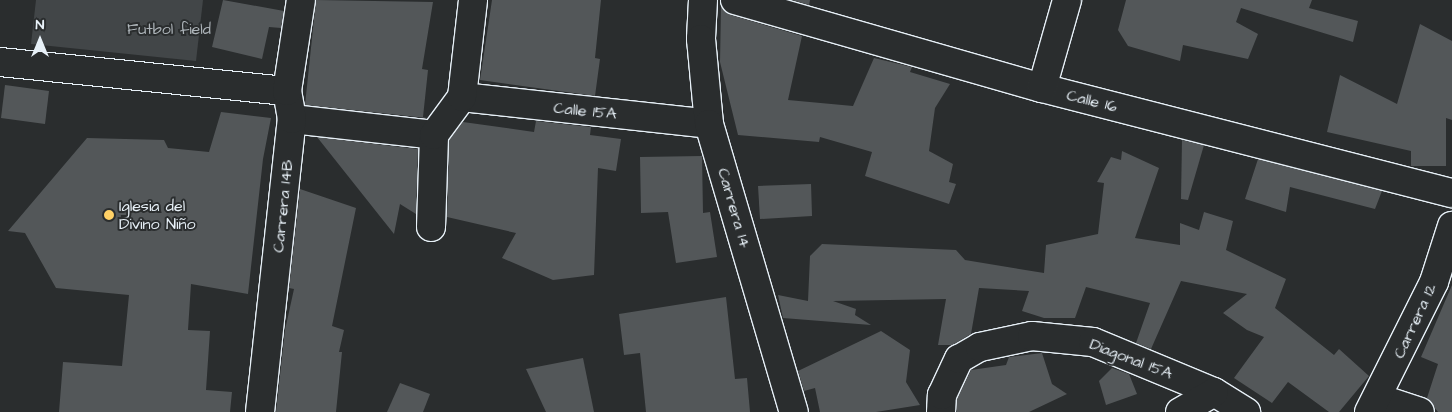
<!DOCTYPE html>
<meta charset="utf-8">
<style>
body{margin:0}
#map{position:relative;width:1452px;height:412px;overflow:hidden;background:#2a2d2e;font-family:"Architects Daughter",sans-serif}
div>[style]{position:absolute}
.green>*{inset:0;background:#424648}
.building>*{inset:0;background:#535759}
.roads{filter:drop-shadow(1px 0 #e8f1f8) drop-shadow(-1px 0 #e8f1f8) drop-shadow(0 1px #e8f1f8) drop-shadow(0 -1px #e8f1f8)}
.minor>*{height:28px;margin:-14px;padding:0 14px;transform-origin:14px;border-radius:14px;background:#2a2d2e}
.tertiary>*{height:28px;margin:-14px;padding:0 14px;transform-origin:14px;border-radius:14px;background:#2a2d2e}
.dots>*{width:14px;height:14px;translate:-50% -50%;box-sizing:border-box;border:2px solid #2a2d2e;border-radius:50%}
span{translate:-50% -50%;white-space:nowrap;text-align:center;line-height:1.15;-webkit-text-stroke:4px #2a2d2e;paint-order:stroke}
.park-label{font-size:16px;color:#aeb5ba}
.street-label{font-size:16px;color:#e8f1f8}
.poi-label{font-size:16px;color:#e8f1f8}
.left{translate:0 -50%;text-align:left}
.north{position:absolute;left:15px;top:15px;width:50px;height:50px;-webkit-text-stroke:4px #2a2d2e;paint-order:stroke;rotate:0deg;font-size:14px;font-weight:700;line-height:20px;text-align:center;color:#e8f1f8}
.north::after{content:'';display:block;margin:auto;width:18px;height:22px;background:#e8f1f8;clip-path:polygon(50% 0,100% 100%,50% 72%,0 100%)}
</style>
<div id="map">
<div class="green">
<i style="clip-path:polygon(36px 0,203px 0,196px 61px,31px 44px)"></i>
</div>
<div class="building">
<i style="clip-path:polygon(223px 0,284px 11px,281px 28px,269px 27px,262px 59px,212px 47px)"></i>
<i style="clip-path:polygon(316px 0,433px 2px,422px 69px,428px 70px,423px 117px,427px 118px,305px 105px)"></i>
<i style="clip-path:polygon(492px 0,601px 0,595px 58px,600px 59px,595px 96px,480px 80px)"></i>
<i style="clip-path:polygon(792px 0,810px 0,809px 5px)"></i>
<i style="clip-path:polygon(1126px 0,1312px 0,1309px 8px,1358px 21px,1353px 42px,1241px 8px,1236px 22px,1258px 34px,1248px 59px,1183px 45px,1180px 61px,1128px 46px,1118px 30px)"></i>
<i style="clip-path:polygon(721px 6px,731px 15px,802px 36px,788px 100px,853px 106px,874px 58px,912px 67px,910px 72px,950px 84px,935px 108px,929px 151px,953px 164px,949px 182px,956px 184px,949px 204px,865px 176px,872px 152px,820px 137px,819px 142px,738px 135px,720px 62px)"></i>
<i style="clip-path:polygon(1420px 24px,1452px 41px,1452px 120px,1446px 118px,1446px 166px,1411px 166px,1411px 151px,1327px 132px,1340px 75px,1397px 104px)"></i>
<i style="clip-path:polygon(5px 85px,49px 91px,45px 124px,1px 118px)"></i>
<i style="clip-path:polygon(221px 112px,271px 118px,263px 159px,248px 294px,191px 284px,188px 330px,210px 331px,206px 390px,232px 392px,230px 412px,59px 412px,63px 362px,122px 366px,129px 295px,56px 288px,25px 233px,8px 231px,87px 138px,164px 140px,168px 148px,209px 152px)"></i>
<i style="clip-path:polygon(536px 121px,591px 127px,590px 135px,621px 139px,616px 171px,598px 168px,594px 275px,553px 280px,502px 258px,516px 233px,447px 217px,449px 140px,463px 122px,534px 132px)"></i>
<i style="clip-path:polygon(317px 137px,418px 149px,416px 214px,400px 204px,394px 234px)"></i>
<i style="clip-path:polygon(1182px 140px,1204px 145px,1188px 200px,1181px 199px)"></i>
<i style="clip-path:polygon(1122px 151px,1159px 168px,1135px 238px,1180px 245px,1180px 223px,1199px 230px,1204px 212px,1233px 221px,1226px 250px,1286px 279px,1275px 308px,1334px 355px,1339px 349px,1369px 376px,1339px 412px,1329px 412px,1288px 382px,1272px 403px,1234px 378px,1264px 337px,1247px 330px,1223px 313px,1247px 294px,1181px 281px,1151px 349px,1136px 343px,1150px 303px,1086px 287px,1075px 318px,1044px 318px,1022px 311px,1029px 291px,979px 288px,971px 334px,952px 345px,938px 345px,946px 299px,833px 301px,856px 309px,855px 315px,871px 325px,783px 318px,778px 295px,808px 301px,810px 256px,822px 244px,956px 250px,965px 260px,1044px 273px,1046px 245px,1098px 234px,1104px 183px,1097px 182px,1111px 157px,1121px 160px)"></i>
<i style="clip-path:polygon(702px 156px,703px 213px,710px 212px,717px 257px,676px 263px,668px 212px,641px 213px,640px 157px)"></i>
<i style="clip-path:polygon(1258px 159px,1382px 191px,1375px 209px,1290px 187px,1286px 212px,1245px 199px)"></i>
<i style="clip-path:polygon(811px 184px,812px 216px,760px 219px,758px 186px)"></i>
<i style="clip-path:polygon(300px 189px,356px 208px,332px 326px,344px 330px,339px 352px,342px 352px,336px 412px,276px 412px,285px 330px,294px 289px,289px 288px)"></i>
<i style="clip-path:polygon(1452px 285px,1452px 412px,1438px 412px,1427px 398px,1438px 364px,1421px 357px)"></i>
<i style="clip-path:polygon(726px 297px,735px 379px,747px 378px,750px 412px,646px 412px,640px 353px,624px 355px,619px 314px)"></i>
<i style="clip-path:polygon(881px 331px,910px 350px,906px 382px,920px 405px,876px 412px,820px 412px,815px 388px,804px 391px,798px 371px)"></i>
<i style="clip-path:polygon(1042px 353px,1052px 384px,1067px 394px,1029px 412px,957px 412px,957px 399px,971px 370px,1006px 365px,1009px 357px)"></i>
<i style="clip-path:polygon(583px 358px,594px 412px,546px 412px,526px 369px)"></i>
<i style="clip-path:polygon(1112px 368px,1129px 374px,1137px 394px,1106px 405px,1099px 381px)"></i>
<i style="clip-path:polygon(400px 383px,430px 394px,423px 412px,387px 412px)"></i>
</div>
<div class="roads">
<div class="minor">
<i style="left:735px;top:0;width:319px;rotate:16deg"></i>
<i style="left:1042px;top:88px;width:423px;rotate:14.4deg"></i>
<i style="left:0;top:62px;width:288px;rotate:5.8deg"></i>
<i style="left:1042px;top:88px;width:91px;rotate:-74.1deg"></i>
<i style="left:462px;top:97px;width:248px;rotate:6.2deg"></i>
<i style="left:292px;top:119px;width:143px;rotate:6.4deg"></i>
<i style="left:431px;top:227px;width:92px;rotate:-88.1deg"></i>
<i style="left:434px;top:135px;width:47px;rotate:-53.6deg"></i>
<i style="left:462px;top:97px;width:98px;rotate:-83.5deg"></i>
<i style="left:1378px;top:398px;width:44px;rotate:18.4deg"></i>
<i style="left:260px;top:412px;width:295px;rotate:-83.8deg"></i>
<i style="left:292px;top:119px;width:28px;rotate:-100deg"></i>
<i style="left:287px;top:91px;width:92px;rotate:-81.3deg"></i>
<i style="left:941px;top:412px;width:17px;rotate:-87deg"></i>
<i style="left:942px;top:395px;width:40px;rotate:-65deg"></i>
<i style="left:959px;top:359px;width:24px;rotate:-30deg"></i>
<i style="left:980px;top:347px;width:53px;rotate:-11.9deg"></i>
<i style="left:1032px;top:336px;width:61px;rotate:5.6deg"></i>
<i style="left:1093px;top:342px;width:131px;rotate:22.5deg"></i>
<i style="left:1214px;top:392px;width:38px;rotate:32deg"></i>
<i style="left:1180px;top:412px;width:39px;rotate:-30deg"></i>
<i style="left:1369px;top:412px;width:145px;rotate:-63.4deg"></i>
<i style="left:1434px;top:282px;width:59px;rotate:-72.2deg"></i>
</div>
<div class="tertiary">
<i style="left:703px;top:0;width:39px;rotate:93deg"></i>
<i style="left:701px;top:39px;width:85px;rotate:84.6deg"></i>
<i style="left:709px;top:124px;width:300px;rotate:73.6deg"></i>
</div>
</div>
<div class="dots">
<i style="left:109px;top:215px;background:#ffd166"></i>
</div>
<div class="park-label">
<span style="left:169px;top:29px">Futbol field</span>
</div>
<div class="street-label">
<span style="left:1092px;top:101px;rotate:14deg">Calle 16</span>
<span style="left:585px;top:111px;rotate:6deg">Calle 15A</span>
<span style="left:283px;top:206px;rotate:-84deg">Carrera 14B</span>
<span style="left:734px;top:208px;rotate:74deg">Carrera 14</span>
<span style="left:1415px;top:321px;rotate:-65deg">Carrera 12</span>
<span style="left:1131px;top:359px;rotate:21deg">Diagonal 15A</span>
</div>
<div class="poi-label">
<span class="left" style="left:119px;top:215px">Iglesia del<br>Divino Niño</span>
</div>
<div class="north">N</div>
</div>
